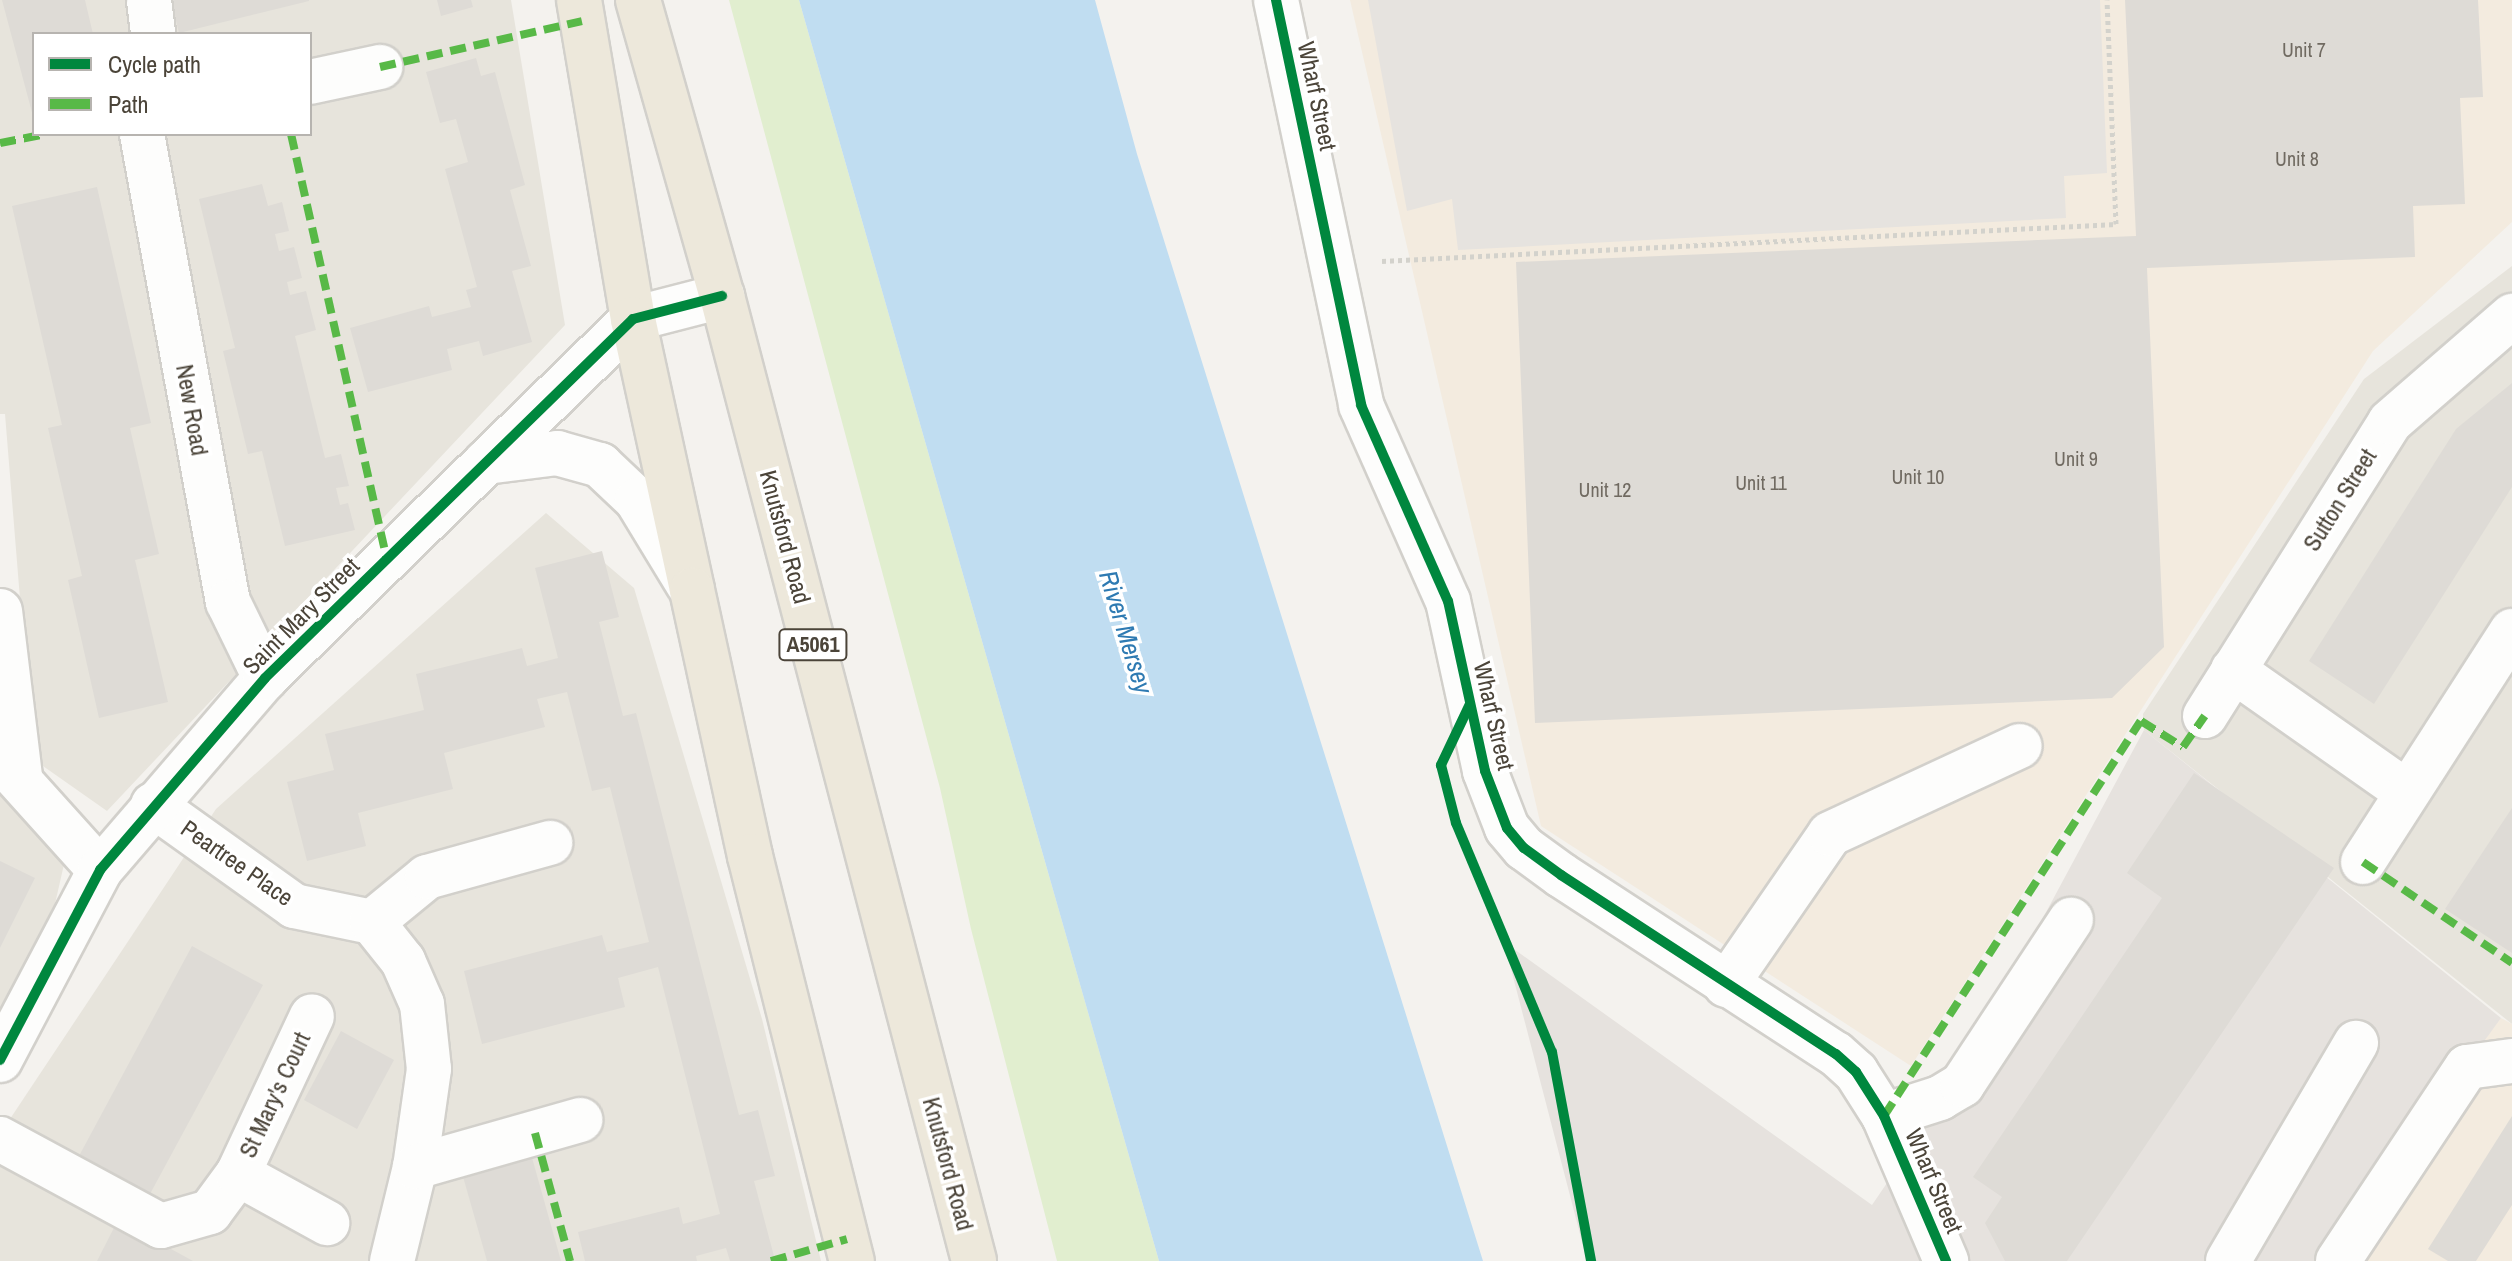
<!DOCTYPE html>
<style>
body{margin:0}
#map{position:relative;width:2512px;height:1261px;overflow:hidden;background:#f4f2ee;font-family:"Archivo Narrow",sans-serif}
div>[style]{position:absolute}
.residential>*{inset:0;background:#e7e4dc}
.commercial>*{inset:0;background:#f3ebdf}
.industrial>*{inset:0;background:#e6e2de}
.green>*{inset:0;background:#e1eecf}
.parking>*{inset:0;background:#e6e3df}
.water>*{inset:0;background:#c0ddf1}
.building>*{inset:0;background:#dedbd6}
.path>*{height:5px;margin-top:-2.5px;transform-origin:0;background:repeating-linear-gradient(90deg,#d3d2cc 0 4px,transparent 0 8px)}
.roads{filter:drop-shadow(2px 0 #d2d0cb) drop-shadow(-2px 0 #d2d0cb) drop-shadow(0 2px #d2d0cb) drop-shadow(0 -2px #d2d0cb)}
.minor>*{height:44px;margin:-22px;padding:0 22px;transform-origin:22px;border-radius:22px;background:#fdfdfc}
.highway>*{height:44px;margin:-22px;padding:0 22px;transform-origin:22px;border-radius:22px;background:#ede8db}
.quiet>*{height:8px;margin-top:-4px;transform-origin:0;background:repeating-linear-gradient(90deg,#58b947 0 16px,transparent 0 24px)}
.cycleway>*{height:10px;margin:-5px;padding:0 5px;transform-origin:5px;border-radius:5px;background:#00873e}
span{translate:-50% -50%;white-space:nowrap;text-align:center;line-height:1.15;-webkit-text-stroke:7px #fff;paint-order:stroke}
.number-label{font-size:20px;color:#706a61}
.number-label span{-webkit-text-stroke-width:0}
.shield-label span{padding:2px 6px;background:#fff;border:2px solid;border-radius:6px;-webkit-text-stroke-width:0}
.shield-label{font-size:22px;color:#4b4439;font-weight:700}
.street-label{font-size:24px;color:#4b4439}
.water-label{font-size:26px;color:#2e7ab2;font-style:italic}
.legend{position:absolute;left:32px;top:32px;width:280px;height:104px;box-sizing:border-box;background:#fff;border:2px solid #b7b4b0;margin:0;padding:10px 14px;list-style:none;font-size:24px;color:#4b4439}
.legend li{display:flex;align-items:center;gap:16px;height:40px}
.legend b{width:40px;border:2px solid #b7b4b0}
</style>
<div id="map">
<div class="residential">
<i style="clip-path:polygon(evenodd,0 0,511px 0,565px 325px,107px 811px,33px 759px,5px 414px,0 414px,0 0,34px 34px,310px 34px,310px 134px,34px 134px,34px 34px)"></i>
<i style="clip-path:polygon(2512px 266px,2512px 1024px,2144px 730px,2143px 714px,2364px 379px)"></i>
<i style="clip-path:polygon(546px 513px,634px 588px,762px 1019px,821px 1261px,0 1261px,0 1134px,216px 809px)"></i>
<i style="clip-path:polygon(0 789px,65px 860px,49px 930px,0 1018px)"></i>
</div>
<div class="commercial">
<i style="clip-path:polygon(1350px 0,2512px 0,2512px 222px,2373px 351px,1911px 1066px,1541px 826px)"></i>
<i style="clip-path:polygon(2501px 1018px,2512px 1024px,2512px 1261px,2355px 1261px,2469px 1057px)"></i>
</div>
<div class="industrial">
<i style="clip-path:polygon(2144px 730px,2501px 1018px,2324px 1261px,1587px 1261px,1504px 942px,1872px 1205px,1951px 1089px)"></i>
</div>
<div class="green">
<i style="clip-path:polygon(729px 0,799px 0,1159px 1261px,1057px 1261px,971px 929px,940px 788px)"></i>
</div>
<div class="parking">
<i style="clip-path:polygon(1368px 0,2100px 0,2107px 173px,2064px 176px,2066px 218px,1458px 250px,1452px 199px,1407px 211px)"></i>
</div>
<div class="water">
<i style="clip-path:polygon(799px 0,1095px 0,1137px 154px,1483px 1261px,1159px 1261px)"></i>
</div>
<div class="building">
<i style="clip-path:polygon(2px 0,85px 0,93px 34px,34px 34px,34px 120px)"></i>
<i style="clip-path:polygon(171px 0,309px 0,309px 1px,179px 33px)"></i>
<i style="clip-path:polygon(437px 0,471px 0,473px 7px,441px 16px)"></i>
<i style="clip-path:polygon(2125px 0,2478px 0,2483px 97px,2460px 98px,2465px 204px,2413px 206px,2415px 257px,2147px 268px,2164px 647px,2112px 698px,1535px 723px,1516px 262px,2136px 236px)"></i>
<i style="clip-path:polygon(476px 58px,481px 76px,495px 72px,525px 185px,510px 190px,531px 266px,512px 271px,532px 342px,483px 356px,479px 341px,447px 349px,452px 370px,368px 392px,350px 328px,429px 306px,432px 317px,471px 307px,466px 290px,477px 287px,445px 169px,468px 162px,456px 119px,440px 123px,426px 72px)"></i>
<i style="clip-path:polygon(262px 184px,268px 206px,282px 202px,289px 231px,275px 234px,279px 251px,294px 247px,302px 278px,287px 282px,290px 295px,306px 291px,316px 330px,295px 336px,325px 458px,341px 454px,349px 486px,336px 488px,340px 505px,348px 503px,355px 530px,285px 546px,262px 451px,248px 454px,223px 351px,235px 348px,199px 199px)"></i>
<i style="clip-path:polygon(97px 187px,151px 423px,130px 428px,159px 554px,135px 560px,168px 702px,99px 718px,68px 580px,82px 576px,48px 428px,62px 425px,12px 206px)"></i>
<i style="clip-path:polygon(2512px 383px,2512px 487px,2374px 704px,2309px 661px,2456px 429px)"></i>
<i style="clip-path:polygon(602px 551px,619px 617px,599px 622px,623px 716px,636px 713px,739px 1115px,758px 1110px,775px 1176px,754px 1181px,775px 1260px,771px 1261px,730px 1261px,726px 1248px,696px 1256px,697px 1261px,585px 1261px,578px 1232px,679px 1207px,683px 1224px,720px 1214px,658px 967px,618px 978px,625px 1007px,482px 1044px,464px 971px,602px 935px,607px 952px,649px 942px,610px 787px,592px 791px,567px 692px,537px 699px,545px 727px,444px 753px,453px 789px,358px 813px,366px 846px,307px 861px,287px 782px,334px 770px,325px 734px,424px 710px,416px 674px,522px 648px,527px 666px,558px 658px,535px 568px)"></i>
<i style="clip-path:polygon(2194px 773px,2334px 868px,2067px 1261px,2005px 1261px,1985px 1223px,2002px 1197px,1973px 1177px,2162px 898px,2127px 873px)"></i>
<i style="clip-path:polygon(2512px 808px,2512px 953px,2445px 909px)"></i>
<i style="clip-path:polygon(0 861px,35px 878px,0 948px)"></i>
<i style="clip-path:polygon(192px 946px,263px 985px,150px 1194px,79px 1156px)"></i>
<i style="clip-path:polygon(341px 1031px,394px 1060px,357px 1129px,304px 1100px)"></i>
<i style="clip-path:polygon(2512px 1116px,2512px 1205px,2476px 1261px,2448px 1261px,2428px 1249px)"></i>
<i style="clip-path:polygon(529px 1147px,561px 1261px,487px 1261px,460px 1166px)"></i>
<i style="clip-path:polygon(118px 1220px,193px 1261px,97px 1261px)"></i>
</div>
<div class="path">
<i style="left:1382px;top:261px;width:735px;rotate:-2.89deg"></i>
<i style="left:2116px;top:224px;width:224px;rotate:-92.3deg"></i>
</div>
<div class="roads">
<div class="minor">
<i style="left:149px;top:0;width:34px;rotate:83deg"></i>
<i style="left:1276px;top:0;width:414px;rotate:78.1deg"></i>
<i style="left:1361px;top:405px;width:214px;rotate:66.1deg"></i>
<i style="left:1448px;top:601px;width:174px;rotate:77.7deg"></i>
<i style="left:1485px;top:771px;width:61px;rotate:68.9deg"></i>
<i style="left:1507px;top:828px;width:26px;rotate:50deg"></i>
<i style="left:1524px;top:848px;width:46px;rotate:36.1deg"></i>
<i style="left:1561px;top:875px;width:328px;rotate:33.1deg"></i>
<i style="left:1836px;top:1054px;width:27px;rotate:42deg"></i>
<i style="left:1856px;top:1072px;width:52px;rotate:57.5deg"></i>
<i style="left:1884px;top:1116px;width:158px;rotate:66.8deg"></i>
<i style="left:310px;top:82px;width:72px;rotate:-12.1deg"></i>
<i style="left:142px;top:134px;width:476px;rotate:79.6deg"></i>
<i style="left:228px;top:602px;width:85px;rotate:64deg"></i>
<i style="left:486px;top:462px;width:72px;rotate:-7.2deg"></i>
<i style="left:557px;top:453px;width:45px;rotate:15.6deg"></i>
<i style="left:600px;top:465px;width:51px;rotate:43.4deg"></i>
<i style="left:637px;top:500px;width:98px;rotate:58.7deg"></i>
<i style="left:0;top:611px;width:166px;rotate:83.1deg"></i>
<i style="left:2233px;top:670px;width:210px;rotate:35.1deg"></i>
<i style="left:2205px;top:716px;width:347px;rotate:-57.8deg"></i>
<i style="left:2390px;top:422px;width:162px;rotate:-41deg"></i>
<i style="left:0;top:759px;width:149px;rotate:48deg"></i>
<i style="left:153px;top:805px;width:173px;rotate:35.6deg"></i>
<i style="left:294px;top:906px;width:80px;rotate:11.6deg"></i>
<i style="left:372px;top:922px;width:50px;rotate:51.5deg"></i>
<i style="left:403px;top:961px;width:47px;rotate:66.2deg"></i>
<i style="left:422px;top:1004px;width:65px;rotate:83.9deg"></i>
<i style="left:429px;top:1069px;width:99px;rotate:98.1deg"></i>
<i style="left:415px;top:1167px;width:97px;rotate:103.7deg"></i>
<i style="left:2363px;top:862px;width:275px;rotate:-57.2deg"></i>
<i style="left:372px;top:922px;width:71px;rotate:-39.3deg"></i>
<i style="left:427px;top:877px;width:128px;rotate:-15.5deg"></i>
<i style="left:1726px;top:985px;width:183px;rotate:-55.4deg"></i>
<i style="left:1830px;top:834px;width:209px;rotate:-24.9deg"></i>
<i style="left:0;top:1060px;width:215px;rotate:-62.2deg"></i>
<i style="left:100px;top:870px;width:253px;rotate:-49.3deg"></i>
<i style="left:265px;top:678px;width:514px;rotate:-44.29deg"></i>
<i style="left:633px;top:319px;width:92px;rotate:-14.5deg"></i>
<i style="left:1884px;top:1116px;width:59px;rotate:-17.8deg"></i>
<i style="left:1940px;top:1098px;width:26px;rotate:-31deg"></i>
<i style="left:1962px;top:1085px;width:198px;rotate:-56.6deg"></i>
<i style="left:0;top:1139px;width:183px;rotate:28.4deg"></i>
<i style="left:161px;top:1226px;width:51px;rotate:-15.9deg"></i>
<i style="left:210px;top:1212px;width:47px;rotate:-53.6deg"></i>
<i style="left:238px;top:1174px;width:174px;rotate:-64.9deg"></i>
<i style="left:415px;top:1167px;width:172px;rotate:-15.9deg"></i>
<i style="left:238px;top:1174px;width:102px;rotate:28.8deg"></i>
<i style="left:2228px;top:1261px;width:253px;rotate:-59.6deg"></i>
<i style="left:2338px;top:1261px;width:233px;rotate:-56.4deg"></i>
<i style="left:2467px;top:1067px;width:45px;rotate:-7.6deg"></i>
</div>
<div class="highway">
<i style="left:579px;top:0;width:324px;rotate:80.4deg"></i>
<i style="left:633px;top:319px;width:277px;rotate:77.7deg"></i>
<i style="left:692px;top:590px;width:272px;rotate:77.7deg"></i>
<i style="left:750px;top:856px;width:418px;rotate:75.9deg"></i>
<i style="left:638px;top:0;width:308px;rotate:74.2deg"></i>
<i style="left:722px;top:296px;width:997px;rotate:75.36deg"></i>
</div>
</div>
<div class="quiet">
<i style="left:380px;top:67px;width:207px;rotate:-12.8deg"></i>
<i style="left:291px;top:134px;width:436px;rotate:77.3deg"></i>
<i style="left:0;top:143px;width:47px;rotate:-11.1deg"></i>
<i style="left:2363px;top:862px;width:180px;rotate:34.1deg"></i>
<i style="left:1884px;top:1116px;width:471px;rotate:-57deg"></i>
<i style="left:2141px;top:721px;width:49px;rotate:31.8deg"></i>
<i style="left:2183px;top:747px;width:38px;rotate:-55deg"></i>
<i style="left:535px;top:1133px;width:133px;rotate:74.7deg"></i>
<i style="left:771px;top:1261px;width:79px;rotate:-16.1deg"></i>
</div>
<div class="cycleway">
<i style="left:1276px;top:0;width:414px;rotate:78.1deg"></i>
<i style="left:1361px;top:405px;width:214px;rotate:66.1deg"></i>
<i style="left:1448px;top:601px;width:174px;rotate:77.7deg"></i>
<i style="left:1485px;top:771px;width:61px;rotate:68.9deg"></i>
<i style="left:1507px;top:828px;width:26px;rotate:50deg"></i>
<i style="left:1524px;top:848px;width:46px;rotate:36.1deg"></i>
<i style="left:1561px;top:875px;width:328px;rotate:33.1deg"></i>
<i style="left:1836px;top:1054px;width:27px;rotate:42deg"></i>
<i style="left:1856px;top:1072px;width:52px;rotate:57.5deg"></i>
<i style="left:1884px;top:1116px;width:158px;rotate:66.8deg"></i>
<i style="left:1470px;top:704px;width:68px;rotate:115.4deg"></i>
<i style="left:1441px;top:765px;width:60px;rotate:75.5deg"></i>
<i style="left:1456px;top:823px;width:248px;rotate:67.3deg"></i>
<i style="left:1552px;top:1052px;width:213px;rotate:79.4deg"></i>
<i style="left:0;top:1060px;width:215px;rotate:-62.2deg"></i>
<i style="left:100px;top:870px;width:253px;rotate:-49.3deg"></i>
<i style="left:265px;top:678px;width:514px;rotate:-44.29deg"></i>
<i style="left:633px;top:319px;width:92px;rotate:-14.5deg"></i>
</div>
<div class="number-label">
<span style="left:2304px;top:49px">Unit 7</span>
<span style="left:2297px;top:158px">Unit 8</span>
<span style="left:2076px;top:458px">Unit 9</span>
<span style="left:1918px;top:476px">Unit 10</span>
<span style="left:1761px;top:482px">Unit 11</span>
<span style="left:1605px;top:489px">Unit 12</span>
</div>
<div class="shield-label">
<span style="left:813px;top:645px">A5061</span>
</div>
<div class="street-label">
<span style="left:1317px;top:96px;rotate:78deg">Wharf Street</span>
<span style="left:192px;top:410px;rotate:80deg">New Road</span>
<span style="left:2340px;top:500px;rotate:-58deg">Sutton Street</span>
<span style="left:785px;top:537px;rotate:75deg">Knutsford Road</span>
<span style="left:301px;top:616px;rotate:-45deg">Saint Mary Street</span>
<span style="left:1494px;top:716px;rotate:77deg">Wharf Street</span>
<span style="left:237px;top:863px;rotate:35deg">Peartree Place</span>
<span style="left:275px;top:1095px;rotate:-65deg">St Mary's Court</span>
<span style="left:948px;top:1164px;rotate:75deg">Knutsford Road</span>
<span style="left:1934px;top:1181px;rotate:67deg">Wharf Street</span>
</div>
<div class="water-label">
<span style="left:1126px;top:632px;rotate:73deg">River Mersey</span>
</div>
<ul class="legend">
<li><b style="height:10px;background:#00873e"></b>Cycle path</li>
<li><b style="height:10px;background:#58b947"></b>Path</li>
</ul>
</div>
